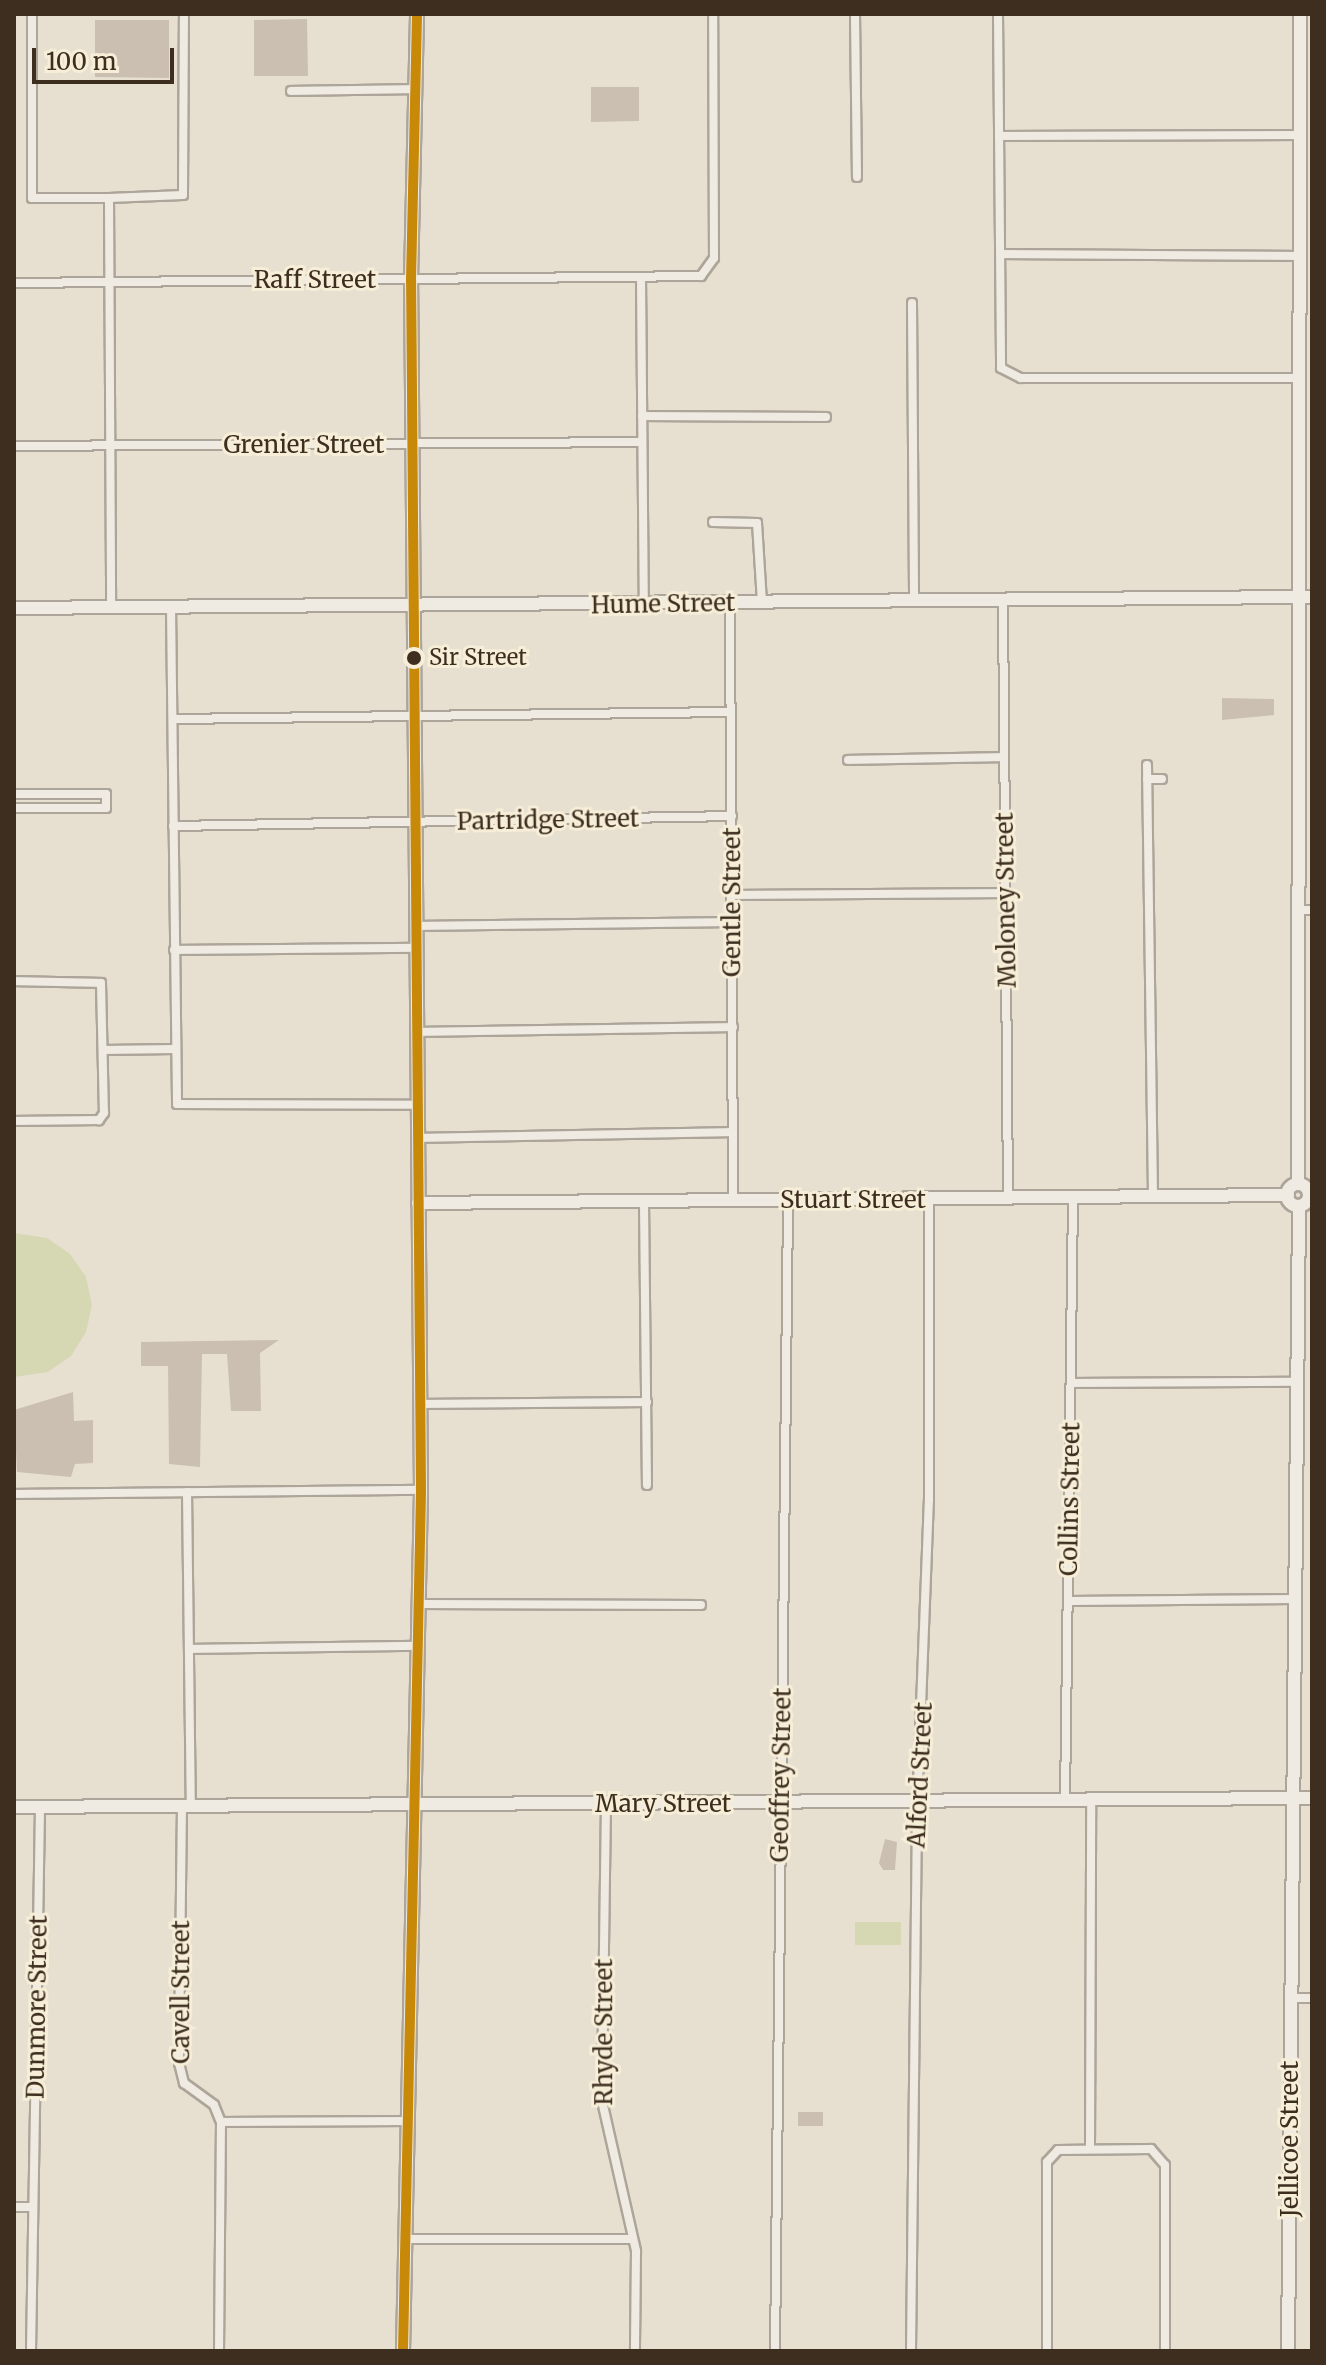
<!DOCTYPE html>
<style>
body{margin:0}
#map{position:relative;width:1326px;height:2365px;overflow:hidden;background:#e7e0d1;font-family:Merriweather,serif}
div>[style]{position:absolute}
.green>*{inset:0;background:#d6d7b3}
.building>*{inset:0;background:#cbbfb2}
.roads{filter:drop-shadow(2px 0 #ada599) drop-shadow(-2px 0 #ada599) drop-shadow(0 2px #ada599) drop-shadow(0 -2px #ada599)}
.street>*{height:8px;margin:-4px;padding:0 4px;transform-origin:4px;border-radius:4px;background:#efebe3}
.secondary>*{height:12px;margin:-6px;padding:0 6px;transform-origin:6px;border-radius:6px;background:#efebe3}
.secondary>.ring{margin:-6px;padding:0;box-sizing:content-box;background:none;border:12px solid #efebe3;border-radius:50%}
.bus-1>*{height:10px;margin:-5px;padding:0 5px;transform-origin:5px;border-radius:5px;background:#c88808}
.dots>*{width:22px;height:22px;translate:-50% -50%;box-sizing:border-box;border:4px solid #f7eed8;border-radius:50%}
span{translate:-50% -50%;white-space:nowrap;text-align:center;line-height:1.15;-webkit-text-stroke:6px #f7eed8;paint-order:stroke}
.bus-label{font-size:22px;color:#3d2e20}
.left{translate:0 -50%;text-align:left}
.street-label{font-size:24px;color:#3d2e20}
.frame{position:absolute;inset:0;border:16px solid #3d2e20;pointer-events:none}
.scale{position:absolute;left:32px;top:48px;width:142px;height:36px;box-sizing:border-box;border:4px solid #3d2e20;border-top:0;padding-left:10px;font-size:24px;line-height:28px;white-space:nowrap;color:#3d2e20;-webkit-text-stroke:6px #f7eed8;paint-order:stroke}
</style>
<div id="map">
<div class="green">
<i style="clip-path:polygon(14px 1233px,47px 1238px,70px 1254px,86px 1277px,92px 1305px,86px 1332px,71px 1356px,48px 1372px,14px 1377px)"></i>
<i style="clip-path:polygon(855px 1922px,901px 1922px,901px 1945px,855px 1945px)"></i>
</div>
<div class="building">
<i style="clip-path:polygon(307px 19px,308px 76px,254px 76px,254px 20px)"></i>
<i style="clip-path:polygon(95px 20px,169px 20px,169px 78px,95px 77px)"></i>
<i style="clip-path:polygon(591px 87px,639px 87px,639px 121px,591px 122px)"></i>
<i style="clip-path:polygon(1222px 698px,1274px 699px,1274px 715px,1222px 720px)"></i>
<i style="clip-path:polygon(279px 1340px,260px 1353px,261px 1411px,231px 1411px,227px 1354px,202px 1354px,200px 1467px,169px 1464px,168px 1366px,141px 1366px,141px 1342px)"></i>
<i style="clip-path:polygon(73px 1392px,74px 1421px,93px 1420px,93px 1463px,75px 1464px,71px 1477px,17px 1472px,14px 1410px)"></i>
<i style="clip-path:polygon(885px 1839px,897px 1842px,895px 1870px,883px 1870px,879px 1863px)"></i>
<i style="clip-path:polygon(798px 2112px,823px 2112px,823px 2126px,798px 2126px)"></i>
</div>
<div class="roads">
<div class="street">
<i style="left:32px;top:14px;width:184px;rotate:90deg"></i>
<i style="left:32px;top:198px;width:77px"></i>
<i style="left:109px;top:198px;width:74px;rotate:-2.3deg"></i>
<i style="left:183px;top:195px;width:181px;rotate:-89.7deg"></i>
<i style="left:855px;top:14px;width:163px;rotate:89.3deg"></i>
<i style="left:998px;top:14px;width:354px;rotate:89.5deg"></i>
<i style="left:1001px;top:368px;width:22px;rotate:27deg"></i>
<i style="left:1021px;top:378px;width:280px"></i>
<i style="left:291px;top:91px;width:126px;rotate:-0.9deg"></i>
<i style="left:999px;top:136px;width:301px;rotate:-0.2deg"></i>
<i style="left:109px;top:198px;width:410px;rotate:89.7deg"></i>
<i style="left:1001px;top:254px;width:300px;rotate:0.4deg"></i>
<i style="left:641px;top:278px;width:326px;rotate:89.5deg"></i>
<i style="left:14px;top:283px;width:687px;rotate:-0.58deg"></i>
<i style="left:701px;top:276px;width:22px;rotate:-54deg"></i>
<i style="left:714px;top:258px;width:244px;rotate:-90.2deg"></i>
<i style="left:912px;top:303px;width:298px;rotate:89.6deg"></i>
<i style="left:642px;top:416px;width:184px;rotate:0.3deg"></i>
<i style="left:14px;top:446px;width:628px;rotate:-0.36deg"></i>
<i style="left:713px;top:522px;width:44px;rotate:1.3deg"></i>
<i style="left:757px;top:523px;width:79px;rotate:86.4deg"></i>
<i style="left:1003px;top:601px;width:597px;rotate:89.52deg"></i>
<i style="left:730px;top:603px;width:598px;rotate:89.71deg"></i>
<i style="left:171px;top:607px;width:497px;rotate:89.3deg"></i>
<i style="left:177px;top:1104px;width:241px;rotate:0.2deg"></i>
<i style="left:173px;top:719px;width:558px;rotate:-0.72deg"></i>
<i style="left:848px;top:760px;width:156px;rotate:-1.1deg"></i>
<i style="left:1147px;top:765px;width:432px;rotate:89.2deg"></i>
<i style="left:1147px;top:779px;width:15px"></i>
<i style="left:14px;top:794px;width:92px"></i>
<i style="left:106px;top:794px;width:14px;rotate:90deg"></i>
<i style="left:106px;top:808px;width:92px;rotate:180deg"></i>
<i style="left:173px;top:826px;width:559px;rotate:-1.02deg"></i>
<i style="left:732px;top:895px;width:274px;rotate:-0.4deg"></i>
<i style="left:1301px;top:910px;width:11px"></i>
<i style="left:416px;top:926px;width:316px;rotate:-0.7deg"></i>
<i style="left:174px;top:950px;width:242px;rotate:-0.5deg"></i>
<i style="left:14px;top:981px;width:87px;rotate:1.3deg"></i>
<i style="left:101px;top:983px;width:130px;rotate:88.7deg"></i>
<i style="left:104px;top:1113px;width:9px;rotate:126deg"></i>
<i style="left:99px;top:1120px;width:85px;rotate:179.3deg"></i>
<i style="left:417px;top:1032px;width:316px;rotate:-0.9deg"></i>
<i style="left:103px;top:1050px;width:72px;rotate:-0.8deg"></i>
<i style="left:418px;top:1138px;width:315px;rotate:-1.1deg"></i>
<i style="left:644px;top:1202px;width:283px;rotate:89.4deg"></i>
<i style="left:1072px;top:1383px;width:224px;rotate:-0.3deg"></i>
<i style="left:420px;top:1404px;width:227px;rotate:-0.5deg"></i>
<i style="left:187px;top:1492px;width:314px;rotate:89.3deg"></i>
<i style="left:14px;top:1494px;width:407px;rotate:-0.6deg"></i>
<i style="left:1069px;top:1601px;width:225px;rotate:-0.5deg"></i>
<i style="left:418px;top:1604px;width:283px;rotate:0.2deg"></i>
<i style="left:189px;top:1649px;width:227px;rotate:-0.8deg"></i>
<i style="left:1065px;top:1801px;width:603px;rotate:-89.24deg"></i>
<i style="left:606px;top:1804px;width:297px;rotate:90.8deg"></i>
<i style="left:602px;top:2101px;width:154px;rotate:77.2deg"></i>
<i style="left:636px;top:2251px;width:100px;rotate:90.6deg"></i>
<i style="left:182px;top:1806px;width:257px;rotate:90.7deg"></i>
<i style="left:179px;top:2063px;width:21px;rotate:76deg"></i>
<i style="left:184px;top:2083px;width:37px;rotate:36deg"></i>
<i style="left:214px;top:2105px;width:18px;rotate:68deg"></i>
<i style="left:221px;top:2122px;width:229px;rotate:90.5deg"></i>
<i style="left:1292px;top:1998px;width:20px"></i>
<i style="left:221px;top:2122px;width:185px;rotate:-0.3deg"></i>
<i style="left:1090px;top:2149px;width:348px;rotate:-89.8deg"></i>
<i style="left:14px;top:2207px;width:19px"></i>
<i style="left:404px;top:2239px;width:228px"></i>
<i style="left:31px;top:2351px;width:544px;rotate:-89.05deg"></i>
<i style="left:775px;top:2351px;width:1151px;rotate:-89.35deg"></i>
<i style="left:911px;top:2351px;width:541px;rotate:-89.36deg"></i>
<i style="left:917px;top:1810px;width:310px;rotate:-87.8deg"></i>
<i style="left:929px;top:1500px;width:301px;rotate:-90deg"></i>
<i style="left:1047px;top:2351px;width:189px;rotate:-90deg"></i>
<i style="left:1047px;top:2162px;width:16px;rotate:-47deg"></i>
<i style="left:1058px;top:2150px;width:93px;rotate:-0.6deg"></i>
<i style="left:1151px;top:2149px;width:21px;rotate:49deg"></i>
<i style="left:1165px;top:2165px;width:186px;rotate:90deg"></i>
</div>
<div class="secondary">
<i style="left:14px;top:608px;width:1298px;rotate:-0.49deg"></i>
<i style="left:1298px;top:1184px;width:1170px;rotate:-89.9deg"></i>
<i class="ring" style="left:1287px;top:1184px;width:10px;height:10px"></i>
<i style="left:418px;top:1203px;width:870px;rotate:-0.53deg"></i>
<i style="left:14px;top:1807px;width:1298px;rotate:-0.4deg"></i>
<i style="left:403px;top:2351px;width:861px;rotate:-88.8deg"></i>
<i style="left:421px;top:1490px;width:1210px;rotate:-90.47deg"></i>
<i style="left:411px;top:280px;width:266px;rotate:-88.7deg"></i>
<i style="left:1288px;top:2351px;width:1145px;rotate:-89.45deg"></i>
</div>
</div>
<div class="bus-1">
<i style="left:403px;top:2351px;width:861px;rotate:-88.8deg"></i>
<i style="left:421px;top:1490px;width:1210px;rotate:-90.47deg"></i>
<i style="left:411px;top:280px;width:266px;rotate:-88.7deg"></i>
</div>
<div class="dots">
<i style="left:414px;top:658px;background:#3d2e20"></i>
</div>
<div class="bus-label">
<span class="left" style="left:429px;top:658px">Sir Street</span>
</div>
<div class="street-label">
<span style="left:315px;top:280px">Raff Street</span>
<span style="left:304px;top:445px">Grenier Street</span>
<span style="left:663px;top:604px;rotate:-1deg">Hume Street</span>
<span style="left:548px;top:820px;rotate:-1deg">Partridge Street</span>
<span style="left:1006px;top:900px;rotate:-91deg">Moloney Street</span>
<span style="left:732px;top:902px;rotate:-90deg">Gentle Street</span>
<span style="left:853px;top:1200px">Stuart Street</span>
<span style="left:1070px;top:1499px;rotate:-89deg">Collins Street</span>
<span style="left:781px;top:1775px;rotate:-89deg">Geoffrey Street</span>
<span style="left:920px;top:1775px;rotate:-87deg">Alford Street</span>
<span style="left:663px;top:1804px">Mary Street</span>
<span style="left:181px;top:1992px;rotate:-90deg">Cavell Street</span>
<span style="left:37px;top:2007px;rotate:-89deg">Dunmore Street</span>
<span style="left:604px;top:2032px;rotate:-90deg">Rhyde Street</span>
<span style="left:1290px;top:2139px;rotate:-90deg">Jellicoe Street</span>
</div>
<div class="frame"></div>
<div class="scale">100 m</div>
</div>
